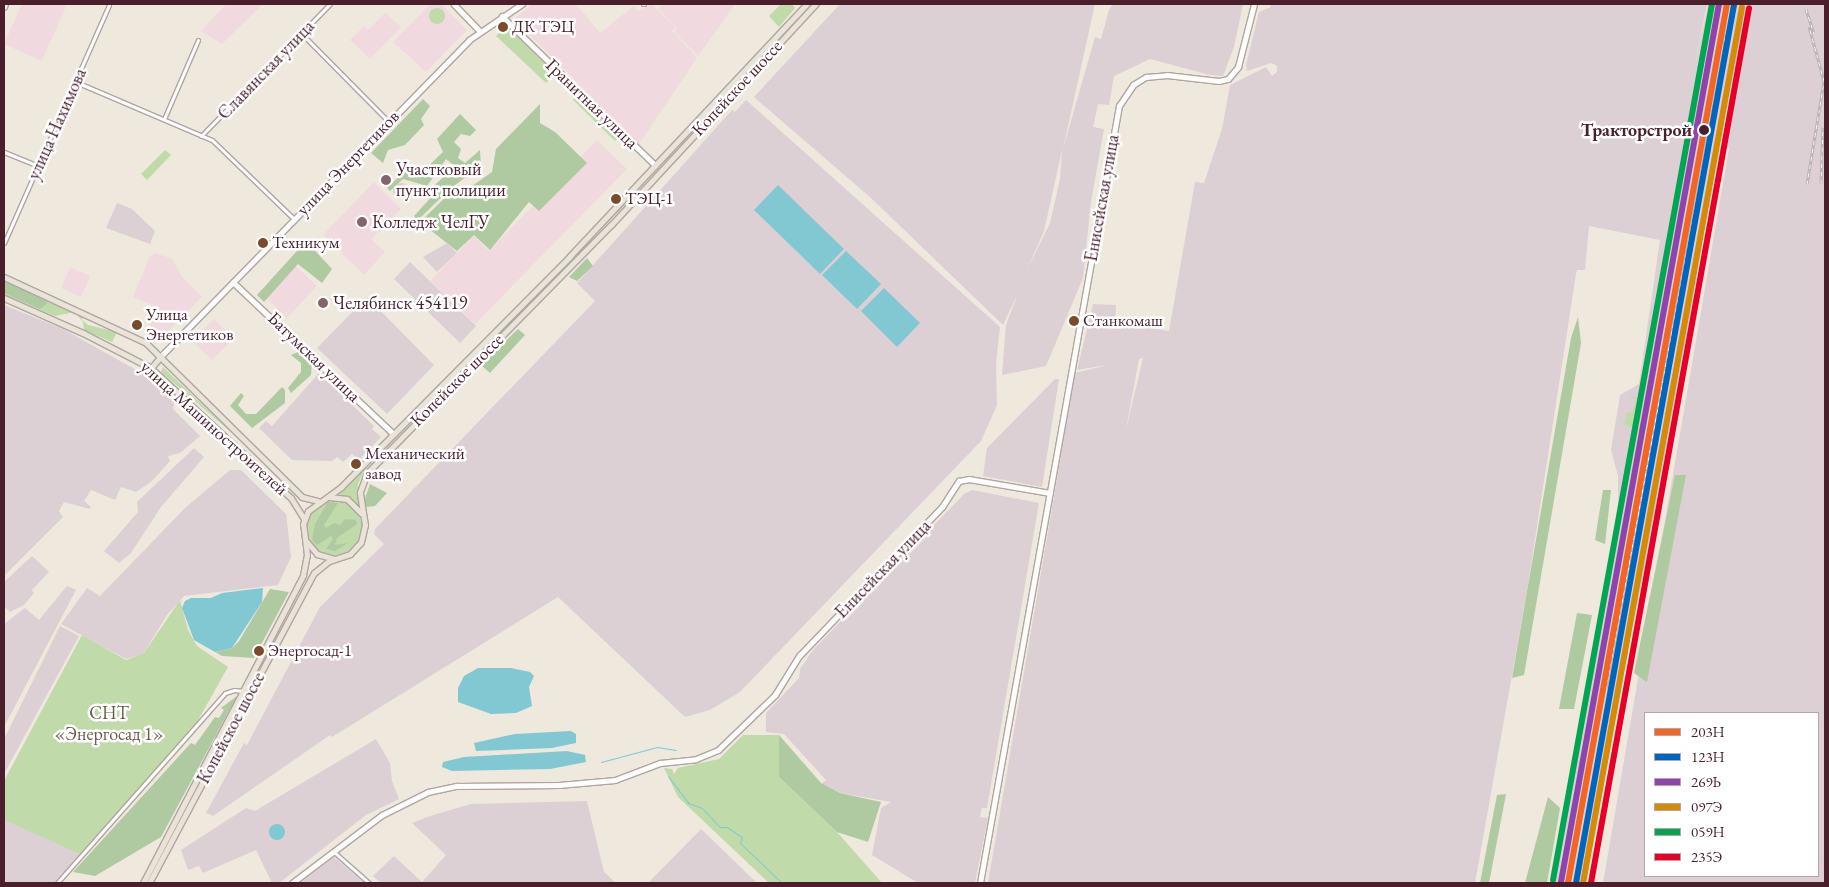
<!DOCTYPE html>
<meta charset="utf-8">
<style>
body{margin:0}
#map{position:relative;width:1829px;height:887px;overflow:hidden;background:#eee8dd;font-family:"EB Garamond",serif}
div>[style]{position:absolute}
.built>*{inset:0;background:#f1dadf}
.industrial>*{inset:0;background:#ddd0d5}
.round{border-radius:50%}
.green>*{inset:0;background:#c0daaa}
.forest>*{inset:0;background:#afcaa0}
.water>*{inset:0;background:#81c8d3}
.stream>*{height:1px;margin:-0.5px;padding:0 0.5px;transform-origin:0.5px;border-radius:0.5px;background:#81c8d3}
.roads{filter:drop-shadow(1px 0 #afa6a2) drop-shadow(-1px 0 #afa6a2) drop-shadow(0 1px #afa6a2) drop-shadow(0 -1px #afa6a2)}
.minor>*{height:3px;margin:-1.5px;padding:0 1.5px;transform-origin:1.5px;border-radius:1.5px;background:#fcfcfa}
.tertiary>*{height:4.5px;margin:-2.25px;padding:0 2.25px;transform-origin:2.25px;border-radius:2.25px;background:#fcfcfa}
.secondary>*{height:4.5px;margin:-2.25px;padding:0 2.25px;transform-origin:2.25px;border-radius:2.25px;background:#f5f1eb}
.primary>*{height:5px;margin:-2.5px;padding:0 2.5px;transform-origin:2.5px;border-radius:2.5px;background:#eae3d7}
.rail>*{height:3px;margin-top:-1.5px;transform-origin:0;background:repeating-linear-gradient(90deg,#fff 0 4px,#bab4b4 0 8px);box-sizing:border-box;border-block:1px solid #bab4b4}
.rail-1>*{height:6px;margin:-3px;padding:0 3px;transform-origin:3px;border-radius:3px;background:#f26522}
.rail-2>*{height:6px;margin:-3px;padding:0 3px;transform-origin:3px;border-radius:3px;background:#0065bd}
.rail-3>*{height:6px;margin:-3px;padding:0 3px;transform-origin:3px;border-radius:3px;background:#8e44ad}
.rail-4>*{height:6px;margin:-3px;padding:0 3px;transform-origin:3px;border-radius:3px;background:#d48b09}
.rail-5>*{height:6px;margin:-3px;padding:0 3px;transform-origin:3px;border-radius:3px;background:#00a651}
.rail-6>*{height:6px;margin:-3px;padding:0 3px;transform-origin:3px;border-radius:3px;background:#e4002b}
.dots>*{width:14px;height:14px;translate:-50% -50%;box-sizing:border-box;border:2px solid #fff;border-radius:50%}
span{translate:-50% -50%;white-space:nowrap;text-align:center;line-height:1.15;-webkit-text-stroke:5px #fff;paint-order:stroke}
.bus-label{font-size:17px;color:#4a1f2b}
.left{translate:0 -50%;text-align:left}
.street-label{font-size:18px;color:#4a1f2b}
.stop-label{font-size:18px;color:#4a1f2b;font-weight:700}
.right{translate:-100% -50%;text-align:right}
.poi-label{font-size:18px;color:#4a1f2b}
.park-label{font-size:18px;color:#665d49}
.frame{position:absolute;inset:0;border:5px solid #4a1f2b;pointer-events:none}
.legend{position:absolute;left:1644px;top:712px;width:175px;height:165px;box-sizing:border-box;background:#fff;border:1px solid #b7a5aa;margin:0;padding:6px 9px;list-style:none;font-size:15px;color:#4a1f2b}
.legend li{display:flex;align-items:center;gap:10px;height:25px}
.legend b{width:25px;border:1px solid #b7a5aa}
</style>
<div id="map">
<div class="built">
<i style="clip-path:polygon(22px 4px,67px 4px,42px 61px,4px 44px)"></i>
<i style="clip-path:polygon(226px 4px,263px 4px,222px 44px,201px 31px)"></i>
<i style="clip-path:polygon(430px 4px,441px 4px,467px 30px,426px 72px,393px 42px)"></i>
<i style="clip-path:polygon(533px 4px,576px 4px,600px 33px,634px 6px,638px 11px,652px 4px,675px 27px,672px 31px,697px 58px,639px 144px,514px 19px)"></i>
<i style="clip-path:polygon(664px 4px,735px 4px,698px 56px,674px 32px,677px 28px,658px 8px)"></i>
<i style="clip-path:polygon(385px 13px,401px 27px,370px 59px,350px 40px,364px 26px,368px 30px)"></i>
<i style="clip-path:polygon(597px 140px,627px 169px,475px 324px,430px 281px,474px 236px,489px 251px)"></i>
<i style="clip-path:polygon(374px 182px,401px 209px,371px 239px,385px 252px,364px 275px,323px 235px)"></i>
<i style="clip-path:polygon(155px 253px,173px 259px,182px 277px,202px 297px,166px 333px,150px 326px,157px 307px,133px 297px,150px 256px)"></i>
<i style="clip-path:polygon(296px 266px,317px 286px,287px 318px,266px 298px)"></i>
<i style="clip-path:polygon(70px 267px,90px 276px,81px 297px,61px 288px)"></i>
<i style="clip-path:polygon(214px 319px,234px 338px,212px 360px,192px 341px)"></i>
</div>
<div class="industrial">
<i style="clip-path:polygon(evenodd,840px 4px,1095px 4px,1063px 149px,1095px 37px,1101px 39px,1109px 10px,1113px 4px,1243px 4px,1234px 47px,1223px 76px,1210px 75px,1150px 59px,1114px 76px,1109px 105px,1098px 104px,1093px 127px,1104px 129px,1091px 202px,1083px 278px,1046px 366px,1002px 375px,1006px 325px,1018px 293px,1003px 325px,871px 198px,754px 97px,840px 4px,1062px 150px,1060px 179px,1050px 223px,1027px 270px,1044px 231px,1062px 150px)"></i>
<i style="clip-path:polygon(evenodd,1269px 4px,1707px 4px,1695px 65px,1708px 4px,1741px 4px,1663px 485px,1596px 796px,1581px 883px,1551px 883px,1593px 671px,1618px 505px,1618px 476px,1611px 450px,1620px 395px,1639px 384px,1660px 240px,1589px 226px,1585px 270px,1577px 270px,1576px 274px,1527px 591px,1475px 883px,988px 883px,1075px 373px,1108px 365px,1077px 370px,1093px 304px,1116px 305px,1115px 322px,1169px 331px,1195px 182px,1204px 183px,1222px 129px,1230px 85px,1266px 67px,1272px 76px,1277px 72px,1277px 66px,1271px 63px,1247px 71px,1246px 65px,1259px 12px,1271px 7px,1269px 4px,1143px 358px,1125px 434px,1125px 435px,1139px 359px,1143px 358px)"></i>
<i style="clip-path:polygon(evenodd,1743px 4px,1825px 4px,1825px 883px,1603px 883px,1729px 148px,1723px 144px,1743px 4px,1645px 713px,1818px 713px,1818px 876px,1645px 876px,1645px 713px)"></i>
<i style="clip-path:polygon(746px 100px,1000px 327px,996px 363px,997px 405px,981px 441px,740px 692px,710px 710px,685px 717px,558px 597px,332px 737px,330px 735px,213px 816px,206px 813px,244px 743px,247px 745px,320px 607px,384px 544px,374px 534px,375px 529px,595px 301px,577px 283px,732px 110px,735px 112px)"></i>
<i class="round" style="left:393px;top:183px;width:16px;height:16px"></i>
<i style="clip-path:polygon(117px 203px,132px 209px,155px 231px,150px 244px,106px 228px)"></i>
<i style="clip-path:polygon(447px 243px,457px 253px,437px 272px,423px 257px)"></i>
<i style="clip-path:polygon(410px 262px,476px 326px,460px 343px,394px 279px)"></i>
<i style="clip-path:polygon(367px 297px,434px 365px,387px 414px,317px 348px)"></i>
<i style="clip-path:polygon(4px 305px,63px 329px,147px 376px,175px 398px,173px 409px,200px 436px,180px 453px,168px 456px,170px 461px,152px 481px,136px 492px,121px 487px,115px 500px,91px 490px,84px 501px,91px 507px,90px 509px,64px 502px,59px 511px,63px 517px,4px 576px)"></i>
<i style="clip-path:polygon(319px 373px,374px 426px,372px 429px,381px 437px,359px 460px,352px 454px,343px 462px,337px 457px,332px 461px,292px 460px,259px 428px,266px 421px,272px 426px)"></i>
<i style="clip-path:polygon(1055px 379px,1059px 379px,1042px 487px,983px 476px,987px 448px)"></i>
<i style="clip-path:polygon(194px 448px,204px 457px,161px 507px,131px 553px,119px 563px,104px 551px,138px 512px,137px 502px)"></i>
<i style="clip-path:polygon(230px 470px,241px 470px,286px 514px,291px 557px,278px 585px,184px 596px,167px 615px,143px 654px,126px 659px,61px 624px,87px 588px,100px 596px,185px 508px)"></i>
<i style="clip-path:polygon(972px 490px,1039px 503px,987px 808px,982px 808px,980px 817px,988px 818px,975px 883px,918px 883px,872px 855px,881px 808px,891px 802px,841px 793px,821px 784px,826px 780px,784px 734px,766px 732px,766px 713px,799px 678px,800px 669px,813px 650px,964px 494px)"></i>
<i style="clip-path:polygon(32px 556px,49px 572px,32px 590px,34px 593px,24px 605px,10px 612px,4px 606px,4px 582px)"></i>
<i style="clip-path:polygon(67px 586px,76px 590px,4px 727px,4px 624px,25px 608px,39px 620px)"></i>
<i style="clip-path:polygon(60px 626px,79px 636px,4px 774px,4px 739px)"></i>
<i style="clip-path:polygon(376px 739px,390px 763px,392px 781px,399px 799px,366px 815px,279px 883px,272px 883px,256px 850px,203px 873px,199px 866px,188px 870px,181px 850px,246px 808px,255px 811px)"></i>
<i style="clip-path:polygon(587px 801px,604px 872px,616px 883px,381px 883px,373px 876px,394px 856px,422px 882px,446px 855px,412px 823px,430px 816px,471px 804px)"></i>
<i style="clip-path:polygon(4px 819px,81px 854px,54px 883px,4px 883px)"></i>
<i style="clip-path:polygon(701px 829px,757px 883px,648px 883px)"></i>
<i style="clip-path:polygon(334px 857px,364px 883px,300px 883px)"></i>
</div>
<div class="green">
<i style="clip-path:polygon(781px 4px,792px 4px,795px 8px,779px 27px,769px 16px)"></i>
<i class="round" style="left:429px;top:8px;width:16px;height:16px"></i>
<i style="clip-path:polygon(507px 25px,552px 68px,553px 76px,546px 83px,496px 36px)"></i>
<i style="clip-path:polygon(578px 94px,620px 136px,615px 141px,573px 100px)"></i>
<i style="clip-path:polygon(165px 150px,171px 155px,147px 180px,141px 174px)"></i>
<i style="clip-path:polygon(644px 184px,620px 210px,370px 463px,643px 183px)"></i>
<i style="clip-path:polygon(4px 281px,84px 314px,82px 320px,88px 325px,117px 332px,112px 342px,84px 330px,83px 322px,75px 312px,55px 316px,4px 295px)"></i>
<i style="clip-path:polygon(163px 367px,165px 369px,233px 434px,161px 372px)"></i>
<i style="clip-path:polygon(1627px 396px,1644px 399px,1636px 442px,1631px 442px,1633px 427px,1624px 425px,1627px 412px,1632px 413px,1636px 399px)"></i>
<i style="clip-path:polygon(368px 464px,358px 484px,358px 505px,338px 494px)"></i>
<i class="round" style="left:306px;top:499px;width:56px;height:56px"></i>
<i style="clip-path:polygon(180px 600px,188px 630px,197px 646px,228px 667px,192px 731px,80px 854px,4px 820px,4px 781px,82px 635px,126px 660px,144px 653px)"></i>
<i style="clip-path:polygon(743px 735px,779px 735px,779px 777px,837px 832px,882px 883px,769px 883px,678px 797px,664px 768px,672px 769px,674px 774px,678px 768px,719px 759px)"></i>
</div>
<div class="forest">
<i style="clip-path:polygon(423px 99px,430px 106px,421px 119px,424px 125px,405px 145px,388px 150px,383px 163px,371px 153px)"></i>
<i style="clip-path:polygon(540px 104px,540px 123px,555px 132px,587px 163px,539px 211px,529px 202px,490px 250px,474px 235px,457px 251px,420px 222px,452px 191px,472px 186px,492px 172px,496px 149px)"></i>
<i style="clip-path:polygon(460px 114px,476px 130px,470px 136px,461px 134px,454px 142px,461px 149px,458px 158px,465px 163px,480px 150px,481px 166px,451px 188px,418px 220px,414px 216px,434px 194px,436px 184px,455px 166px,446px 159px,427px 186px,403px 179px,390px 191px,387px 188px,406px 170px,419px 175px,443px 152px,437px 139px)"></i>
<i style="clip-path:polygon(306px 241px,332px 269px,322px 283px,298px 264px,264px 302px,257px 295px)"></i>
<i style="clip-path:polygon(587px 258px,593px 266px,577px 281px,569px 277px)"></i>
<i style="clip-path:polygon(4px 281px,46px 301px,47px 304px,40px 309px,4px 293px)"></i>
<i style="clip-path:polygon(1578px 317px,1581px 343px,1524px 675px,1512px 678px,1571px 338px)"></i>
<i style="clip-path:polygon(518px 329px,525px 335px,490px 373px,481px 365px)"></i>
<i style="clip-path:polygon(300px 351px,312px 362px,311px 375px,291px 393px,288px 388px,301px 372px,301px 363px,291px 355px)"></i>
<i style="clip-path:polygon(282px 387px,285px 390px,285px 403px,252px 428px,230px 406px,241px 393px,244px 396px,238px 405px,246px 414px,256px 414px)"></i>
<i style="clip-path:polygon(1675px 475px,1686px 475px,1647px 682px,1634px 673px)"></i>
<i style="clip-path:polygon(370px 484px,387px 493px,375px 506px,366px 507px,364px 501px)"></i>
<i style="clip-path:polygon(1603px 490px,1611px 490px,1605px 544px,1595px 540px)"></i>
<i style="clip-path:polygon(328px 502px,338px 503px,324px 525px,326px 528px,334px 523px,340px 525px,345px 519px,356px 520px,357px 524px,337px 538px,335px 545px,348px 543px,335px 551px,326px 549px,333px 539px,331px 536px,317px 545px,312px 540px,315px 524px)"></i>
<i style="clip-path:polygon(270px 589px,289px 592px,254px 658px,222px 656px,215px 652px,232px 648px,239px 641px)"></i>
<i style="clip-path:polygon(1577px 613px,1592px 615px,1574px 709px,1559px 709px)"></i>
<i style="clip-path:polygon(237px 696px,161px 837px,95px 876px,73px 872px,191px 743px,195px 745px,215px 717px,219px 718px,224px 710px,221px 708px)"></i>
<i style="clip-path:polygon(779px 735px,821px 783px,840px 793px,881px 802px,868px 842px,837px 832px,779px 777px)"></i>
<i style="clip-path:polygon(1506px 794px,1489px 883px,1480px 883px,1497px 795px)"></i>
<i style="clip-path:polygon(1548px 797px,1560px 808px,1547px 883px,1525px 883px)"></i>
</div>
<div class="water">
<i style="clip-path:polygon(778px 185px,844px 249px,820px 274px,754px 210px)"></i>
<i style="clip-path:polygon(846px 251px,881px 284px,857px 309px,822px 275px)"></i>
<i style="clip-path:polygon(884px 288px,920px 323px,897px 347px,861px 311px)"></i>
<i style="clip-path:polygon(263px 588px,262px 602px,232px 648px,215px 652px,194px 640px,182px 608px,185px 601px,191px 598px,211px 598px,222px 593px)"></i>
<i style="clip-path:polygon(478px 668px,511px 668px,530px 672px,534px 676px,529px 687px,532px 706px,516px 713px,491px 714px,458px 702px,458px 688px,464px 676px)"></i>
<i style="clip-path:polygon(571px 731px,576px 734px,576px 743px,552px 748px,476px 751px,474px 743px,515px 734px)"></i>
<i style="clip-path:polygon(567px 751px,585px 755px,586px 762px,550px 769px,452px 771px,442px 767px,443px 762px,464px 757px)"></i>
<i class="round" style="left:269px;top:824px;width:16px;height:16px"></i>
</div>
<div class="stream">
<i style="left:601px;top:762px;width:58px;rotate:-15deg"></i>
<i style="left:657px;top:747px;width:19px;rotate:9deg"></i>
<i style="left:668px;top:776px;width:34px;rotate:53deg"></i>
<i style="left:688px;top:803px;width:15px;rotate:20deg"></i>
<i style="left:702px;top:808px;width:26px;rotate:47deg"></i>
<i style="left:720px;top:827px;width:7px"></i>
<i style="left:727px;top:827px;width:18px;rotate:34deg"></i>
<i style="left:742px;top:837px;width:6px;rotate:108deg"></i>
<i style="left:740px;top:843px;width:58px;rotate:43.6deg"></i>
</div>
<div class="roads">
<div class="minor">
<i style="left:643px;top:4px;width:1px"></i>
<i style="left:301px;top:33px;width:124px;rotate:45.3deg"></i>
<i style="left:76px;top:82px;width:148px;rotate:23.1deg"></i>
<i style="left:212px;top:140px;width:114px;rotate:43.9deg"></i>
<i style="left:164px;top:119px;width:86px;rotate:-66.7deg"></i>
<i style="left:201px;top:136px;width:185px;rotate:-45.7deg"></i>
<i style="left:4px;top:152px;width:37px;rotate:22deg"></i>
<i style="left:4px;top:243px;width:260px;rotate:-66.2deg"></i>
<i style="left:334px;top:852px;width:47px;rotate:41.5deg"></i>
<i style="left:57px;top:883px;width:254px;rotate:-48.5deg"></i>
<i style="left:225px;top:693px;width:9px;rotate:-18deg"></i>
<i style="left:234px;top:690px;width:10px;rotate:6deg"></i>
</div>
<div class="tertiary">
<i style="left:454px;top:4px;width:36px;rotate:46deg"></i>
<i style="left:502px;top:16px;width:214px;rotate:44.2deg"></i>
<i style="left:233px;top:282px;width:221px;rotate:43.4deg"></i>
<i style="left:161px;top:356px;width:441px;rotate:-45.7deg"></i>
<i style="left:469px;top:40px;width:64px;rotate:-34.2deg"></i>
<i style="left:292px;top:883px;width:113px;rotate:-37.1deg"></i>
<i style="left:382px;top:815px;width:51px;rotate:-26.6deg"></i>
<i style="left:428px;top:792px;width:30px;rotate:-12deg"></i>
<i style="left:457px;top:786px;width:102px;rotate:-0.6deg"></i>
<i style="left:559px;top:785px;width:56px;rotate:-5.1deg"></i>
<i style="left:615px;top:780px;width:48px;rotate:-20.7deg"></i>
<i style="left:660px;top:763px;width:36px;rotate:-6deg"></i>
<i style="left:696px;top:759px;width:24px;rotate:-22deg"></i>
<i style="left:718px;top:750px;width:79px;rotate:-44deg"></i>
<i style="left:775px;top:695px;width:46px;rotate:-58.4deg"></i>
<i style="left:799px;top:656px;width:207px;rotate:-46.2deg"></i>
<i style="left:942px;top:507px;width:31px;rotate:-57deg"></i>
<i style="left:959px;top:481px;width:10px;rotate:-11deg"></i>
<i style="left:969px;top:479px;width:82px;rotate:9.8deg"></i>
<i style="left:980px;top:883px;width:789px;rotate:-79.86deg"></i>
<i style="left:1119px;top:106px;width:25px;rotate:-56deg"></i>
<i style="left:1133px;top:85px;width:15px;rotate:-32deg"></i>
<i style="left:1146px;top:77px;width:21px;rotate:-5deg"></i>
<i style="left:1167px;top:75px;width:52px;rotate:6.6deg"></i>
<i style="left:1219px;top:81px;width:9px;rotate:-13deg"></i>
<i style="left:1228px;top:79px;width:16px;rotate:-50deg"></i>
<i style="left:1238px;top:67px;width:65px;rotate:-75.7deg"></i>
</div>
<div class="secondary">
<i style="left:4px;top:7px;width:3px;rotate:-72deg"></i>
</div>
<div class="primary">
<i style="left:4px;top:277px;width:157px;rotate:24.9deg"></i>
<i style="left:146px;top:343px;width:219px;rotate:44.6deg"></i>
<i style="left:302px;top:497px;width:16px;rotate:14deg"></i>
<i style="left:4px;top:298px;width:86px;rotate:23.9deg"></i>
<i style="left:83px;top:333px;width:76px;rotate:27.2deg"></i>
<i style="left:151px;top:368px;width:191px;rotate:42.9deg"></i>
<i style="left:291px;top:498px;width:25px;rotate:58deg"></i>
<i style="left:151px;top:368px;width:16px;rotate:-50deg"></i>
<i style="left:330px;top:497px;width:17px;rotate:7deg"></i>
<i style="left:347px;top:499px;width:20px;rotate:45deg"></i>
<i style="left:307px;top:542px;width:16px;rotate:50deg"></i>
<i style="left:317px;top:554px;width:18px;rotate:16deg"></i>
<i style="left:143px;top:883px;width:347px;rotate:-62.5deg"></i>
<i style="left:303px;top:575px;width:20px;rotate:-79deg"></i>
<i style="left:307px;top:555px;width:31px;rotate:-97deg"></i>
<i style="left:303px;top:524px;width:14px;rotate:-69deg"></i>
<i style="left:308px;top:511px;width:41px;rotate:-36deg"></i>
<i style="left:341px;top:487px;width:325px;rotate:-45.2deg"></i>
<i style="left:570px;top:256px;width:346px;rotate:-46.8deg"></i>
<i style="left:149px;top:883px;width:351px;rotate:-62deg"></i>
<i style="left:314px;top:573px;width:19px;rotate:-39deg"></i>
<i style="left:329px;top:561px;width:22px;rotate:-18deg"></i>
<i style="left:350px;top:554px;width:16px;rotate:-47deg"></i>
<i style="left:361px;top:542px;width:17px;rotate:-77deg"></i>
<i style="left:365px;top:525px;width:33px;rotate:-99deg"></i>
<i style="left:360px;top:492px;width:20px;rotate:-70deg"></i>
<i style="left:367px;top:473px;width:348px;rotate:-45.5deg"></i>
<i style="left:611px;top:225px;width:301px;rotate:-47.2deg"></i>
</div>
</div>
<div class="rail">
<i style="left:1806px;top:9px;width:25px;rotate:72deg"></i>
<i style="left:1724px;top:57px;width:28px;rotate:-88deg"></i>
<i style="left:1821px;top:183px;width:57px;rotate:-88deg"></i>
<i style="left:1807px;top:184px;width:104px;rotate:-80.6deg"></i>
<i style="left:1824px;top:81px;width:57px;rotate:-105.3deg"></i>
<i style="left:1606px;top:689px;width:651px;rotate:-79.55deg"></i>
</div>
<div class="rail-1">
<i style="left:1568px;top:883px;width:893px;rotate:-79.75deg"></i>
</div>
<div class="rail-2">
<i style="left:1576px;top:883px;width:892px;rotate:-79.8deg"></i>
</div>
<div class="rail-3">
<i style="left:1561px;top:882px;width:892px;rotate:-79.8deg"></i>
</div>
<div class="rail-4">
<i style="left:1583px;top:883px;width:890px;rotate:-79.71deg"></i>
</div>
<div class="rail-5">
<i style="left:1553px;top:880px;width:890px;rotate:-79.71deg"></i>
</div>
<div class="rail-6">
<i style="left:1591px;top:883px;width:889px;rotate:-79.76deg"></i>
</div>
<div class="dots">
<i style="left:503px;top:27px;background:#7a4b2a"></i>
<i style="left:1704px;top:130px;background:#4a1f2b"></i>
<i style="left:386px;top:180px;background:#836569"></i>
<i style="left:616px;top:199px;background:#7a4b2a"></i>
<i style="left:362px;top:222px;background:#836569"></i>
<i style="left:263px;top:243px;background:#7a4b2a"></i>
<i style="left:323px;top:303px;background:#836569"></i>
<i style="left:1074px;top:321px;background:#7a4b2a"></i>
<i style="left:137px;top:325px;background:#7a4b2a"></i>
<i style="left:356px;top:464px;background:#7a4b2a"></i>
<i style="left:259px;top:651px;background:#7a4b2a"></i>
</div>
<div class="bus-label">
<span class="left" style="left:512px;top:27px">ДК ТЭЦ</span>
<span class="left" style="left:625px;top:199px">ТЭЦ-1</span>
<span class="left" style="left:272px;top:243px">Техникум</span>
<span class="left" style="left:146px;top:325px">Улица<br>Энергетиков</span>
<span class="left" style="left:1083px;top:321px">Станкомаш</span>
<span class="left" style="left:365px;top:464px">Механический<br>завод</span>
<span class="left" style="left:268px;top:651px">Энергосад-1</span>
</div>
<div class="street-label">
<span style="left:266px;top:70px;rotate:-46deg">Славянская улица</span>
<span style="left:737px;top:88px;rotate:-47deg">Копейское шоссе</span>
<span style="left:592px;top:104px;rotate:44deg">Гранитная улица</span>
<span style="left:57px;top:124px;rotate:-66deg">улица Нахимова</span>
<span style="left:348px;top:163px;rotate:-46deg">улица Энергетиков</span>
<span style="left:1102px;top:198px;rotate:-80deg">Енисейская улица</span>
<span style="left:314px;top:357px;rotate:44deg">Батумская улица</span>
<span style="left:457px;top:380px;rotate:-45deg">Копейское шоссе</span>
<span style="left:214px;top:428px;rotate:42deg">улица Машиностроителей</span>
<span style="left:883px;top:569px;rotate:-46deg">Енисейская улица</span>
<span style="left:231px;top:728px;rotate:-62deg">Копейское шоссе</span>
</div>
<div class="stop-label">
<span class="right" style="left:1692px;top:130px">Тракторстрой</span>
</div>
<div class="poi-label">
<span class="left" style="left:396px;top:180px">Участковый<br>пункт полиции</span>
<span class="left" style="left:372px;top:222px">Колледж ЧелГУ</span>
<span class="left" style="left:333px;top:303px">Челябинск 454119</span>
</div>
<div class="park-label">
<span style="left:109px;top:724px">СНТ<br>«Энергосад 1»</span>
</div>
<div class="frame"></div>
<ul class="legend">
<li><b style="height:6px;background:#f26522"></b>203Н</li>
<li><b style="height:6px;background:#0065bd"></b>123Н</li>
<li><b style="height:6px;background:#8e44ad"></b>269Ь</li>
<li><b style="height:6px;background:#d48b09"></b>097Э</li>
<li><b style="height:6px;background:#00a651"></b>059Н</li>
<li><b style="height:6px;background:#e4002b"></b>235Э</li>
</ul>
</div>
